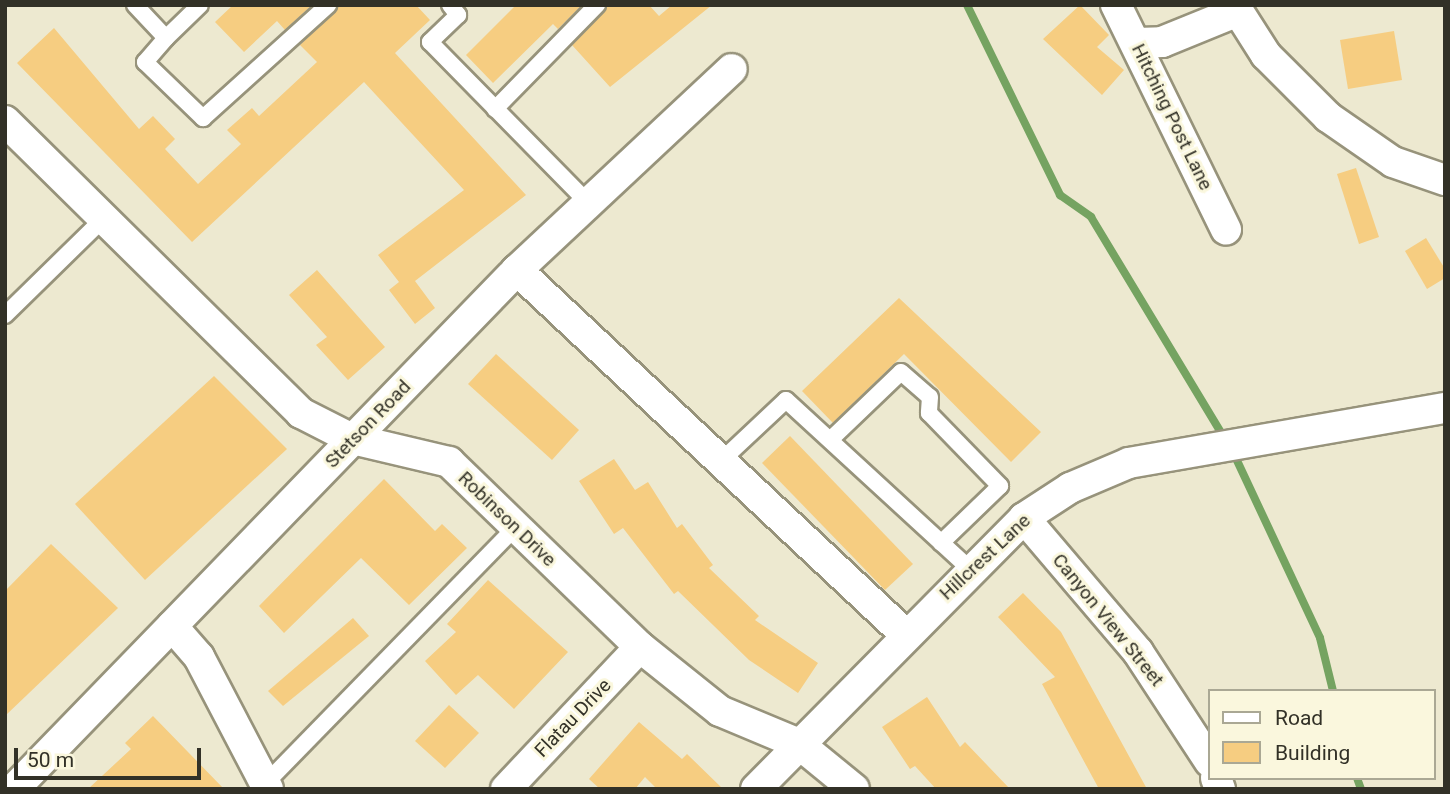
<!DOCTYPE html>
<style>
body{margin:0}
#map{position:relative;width:1450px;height:794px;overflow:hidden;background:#ede9d0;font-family:Roboto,sans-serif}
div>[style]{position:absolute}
.stream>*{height:8px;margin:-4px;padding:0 4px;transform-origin:4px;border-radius:4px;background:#75a361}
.building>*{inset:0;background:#f6cd81}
.roads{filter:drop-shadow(2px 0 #97937b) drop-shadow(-2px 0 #97937b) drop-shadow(0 2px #97937b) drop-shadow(0 -2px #97937b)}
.service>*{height:16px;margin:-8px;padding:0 8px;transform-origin:8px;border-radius:8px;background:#fff}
.minor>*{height:30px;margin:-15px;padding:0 15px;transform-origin:15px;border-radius:15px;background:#fff}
span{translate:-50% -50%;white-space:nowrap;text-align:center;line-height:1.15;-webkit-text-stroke:6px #faf7dd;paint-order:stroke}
.street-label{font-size:19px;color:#323127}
.frame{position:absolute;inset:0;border:7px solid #323127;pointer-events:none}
.legend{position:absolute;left:1208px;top:689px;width:228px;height:91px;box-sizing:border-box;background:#faf7dd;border:2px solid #aaa894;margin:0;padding:9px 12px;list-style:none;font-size:21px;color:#323127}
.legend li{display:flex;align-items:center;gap:14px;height:35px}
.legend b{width:35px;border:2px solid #aaa894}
.scale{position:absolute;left:14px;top:748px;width:187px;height:32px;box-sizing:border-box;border:4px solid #323127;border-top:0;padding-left:9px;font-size:21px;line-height:24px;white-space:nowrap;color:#323127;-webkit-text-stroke:5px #faf7dd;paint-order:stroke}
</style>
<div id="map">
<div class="stream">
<i style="left:967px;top:5px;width:212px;rotate:63.9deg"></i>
<i style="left:1060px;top:195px;width:38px;rotate:35deg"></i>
<i style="left:1091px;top:217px;width:262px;rotate:58.9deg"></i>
<i style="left:1233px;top:452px;width:205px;rotate:64.9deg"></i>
<i style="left:1320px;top:638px;width:55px;rotate:76.2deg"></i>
<i style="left:1357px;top:778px;width:12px;rotate:70deg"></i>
</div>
<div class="building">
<i style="clip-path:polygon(233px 5px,312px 5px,285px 30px,277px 21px,244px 52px,215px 22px)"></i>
<i style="clip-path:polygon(338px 5px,416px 5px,430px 20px,395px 53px,526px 195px,415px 281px,435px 308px,415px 324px,389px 290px,399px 282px,378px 255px,464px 190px,364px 82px,192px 242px,17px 63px,54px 28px,139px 129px,153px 116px,175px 139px,165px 149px,198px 184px,241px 144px,227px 130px,252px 108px,259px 116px,317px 62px,300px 45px)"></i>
<i style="clip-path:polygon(516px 5px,582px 5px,558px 29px,553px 24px,493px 83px,466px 55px)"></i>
<i style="clip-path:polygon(607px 5px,649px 5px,659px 16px,672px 5px,712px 5px,610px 87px,572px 45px)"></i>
<i style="clip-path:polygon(1080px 5px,1109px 35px,1097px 47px,1124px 70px,1102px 95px,1043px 39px)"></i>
<i style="clip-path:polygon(1394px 31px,1402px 80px,1348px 89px,1340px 40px)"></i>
<i style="clip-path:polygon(1356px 168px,1379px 237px,1359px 244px,1337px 174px)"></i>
<i style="clip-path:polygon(1426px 238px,1445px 269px,1445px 278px,1427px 289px,1405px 251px)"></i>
<i style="clip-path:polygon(317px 270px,385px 347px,348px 380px,316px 345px,327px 337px,289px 295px)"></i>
<i style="clip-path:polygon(899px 298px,1041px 432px,1011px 462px,904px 354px,833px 423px,802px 391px)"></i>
<i style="clip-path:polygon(496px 354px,579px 430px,552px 460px,468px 384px)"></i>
<i style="clip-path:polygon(214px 376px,287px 449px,145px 580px,75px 504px)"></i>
<i style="clip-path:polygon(790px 436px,913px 564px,885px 590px,762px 463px)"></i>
<i style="clip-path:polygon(614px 459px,635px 490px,648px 482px,677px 528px,682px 524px,713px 565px,709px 568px,759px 616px,755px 620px,818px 663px,798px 693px,749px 660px,678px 591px,674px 594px,623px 528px,614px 534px,579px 481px)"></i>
<i style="clip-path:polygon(384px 479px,435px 531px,442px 524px,467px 548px,409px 605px,361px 558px,284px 633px,259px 606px)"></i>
<i style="clip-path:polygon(51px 544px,118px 608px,5px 716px,5px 591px)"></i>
<i style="clip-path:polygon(488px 580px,568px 652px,514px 709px,478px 675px,456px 695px,425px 661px,456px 632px,447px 624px)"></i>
<i style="clip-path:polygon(1023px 593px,1061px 632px,1147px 789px,1099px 789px,1042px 684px,1055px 677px,998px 617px)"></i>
<i style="clip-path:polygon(353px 618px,369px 636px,283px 706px,268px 691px)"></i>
<i style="clip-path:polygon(927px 697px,960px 747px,965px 742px,1010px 789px,936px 789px,915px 766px,910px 769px,882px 727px)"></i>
<i style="clip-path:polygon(449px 705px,479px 733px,445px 768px,415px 741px)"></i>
<i style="clip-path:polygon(153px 716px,224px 789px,88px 789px,131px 749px,125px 743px)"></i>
<i style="clip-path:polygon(639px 722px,682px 759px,687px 754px,723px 789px,657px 789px,645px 777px,635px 789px,600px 789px,589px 779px)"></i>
</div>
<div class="roads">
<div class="service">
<i style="left:135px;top:5px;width:45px;rotate:46.8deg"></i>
<i style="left:166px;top:38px;width:32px;rotate:131deg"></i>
<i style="left:145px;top:62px;width:81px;rotate:44deg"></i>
<i style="left:203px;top:118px;width:169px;rotate:-42.1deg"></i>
<i style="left:450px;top:5px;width:13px;rotate:51deg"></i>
<i style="left:458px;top:15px;width:39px;rotate:136deg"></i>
<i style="left:430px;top:42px;width:226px;rotate:45.5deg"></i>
<i style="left:166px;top:38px;width:47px;rotate:-44.1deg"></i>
<i style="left:495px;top:109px;width:146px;rotate:-45.6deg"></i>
<i style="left:5px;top:315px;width:139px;rotate:-44.4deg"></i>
<i style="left:830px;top:440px;width:98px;rotate:-43.8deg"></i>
<i style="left:901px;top:372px;width:38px;rotate:41deg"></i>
<i style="left:930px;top:397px;width:16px;rotate:94deg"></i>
<i style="left:929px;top:413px;width:102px;rotate:45.8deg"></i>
<i style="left:1000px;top:486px;width:82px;rotate:136deg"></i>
<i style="left:721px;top:461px;width:89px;rotate:-43.2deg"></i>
<i style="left:786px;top:400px;width:250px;rotate:42.6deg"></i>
<i style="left:262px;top:787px;width:363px;rotate:-45.7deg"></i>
</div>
<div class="minor">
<i style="left:1116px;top:5px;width:250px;rotate:63.9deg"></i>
<i style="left:1238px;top:11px;width:52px;rotate:57.5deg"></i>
<i style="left:1266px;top:55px;width:88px;rotate:45deg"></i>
<i style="left:1328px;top:117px;width:79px;rotate:34.7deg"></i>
<i style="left:1393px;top:162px;width:55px;rotate:19.1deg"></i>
<i style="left:1137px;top:43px;width:25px;rotate:-2deg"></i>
<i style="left:1162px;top:42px;width:82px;rotate:-22.2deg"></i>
<i style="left:5px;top:121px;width:416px;rotate:44.6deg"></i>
<i style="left:301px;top:413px;width:57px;rotate:27deg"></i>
<i style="left:352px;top:439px;width:100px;rotate:13.3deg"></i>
<i style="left:449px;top:462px;width:266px;rotate:44.1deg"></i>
<i style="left:640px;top:647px;width:102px;rotate:38.7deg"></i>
<i style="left:720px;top:711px;width:86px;rotate:22.7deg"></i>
<i style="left:799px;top:744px;width:71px;rotate:39.3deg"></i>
<i style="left:517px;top:270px;width:531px;rotate:43.17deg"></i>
<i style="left:1024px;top:518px;width:176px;rotate:49.6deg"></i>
<i style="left:1138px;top:652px;width:131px;rotate:56.8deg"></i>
<i style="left:172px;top:626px;width:41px;rotate:48.9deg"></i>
<i style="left:199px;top:657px;width:149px;rotate:62.4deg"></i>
<i style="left:1216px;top:778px;width:12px;rotate:70deg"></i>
<i style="left:14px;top:789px;width:723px;rotate:-45.9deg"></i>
<i style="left:517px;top:270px;width:294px;rotate:-43.1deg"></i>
<i style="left:506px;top:789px;width:195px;rotate:-46.7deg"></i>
<i style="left:756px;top:789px;width:381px;rotate:-45.3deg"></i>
<i style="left:1024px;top:518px;width:55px;rotate:-33.1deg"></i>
<i style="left:1070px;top:488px;width:64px;rotate:-23deg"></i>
<i style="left:1129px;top:463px;width:321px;rotate:-9.9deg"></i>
</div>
</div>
<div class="street-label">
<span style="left:1172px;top:117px;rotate:64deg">Hitching Post Lane</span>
<span style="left:368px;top:424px;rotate:-46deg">Stetson Road</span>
<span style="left:507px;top:519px;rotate:44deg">Robinson Drive</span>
<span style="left:985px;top:557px;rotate:-43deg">Hillcrest Lane</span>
<span style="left:1108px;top:620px;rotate:51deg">Canyon View Street</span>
<span style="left:573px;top:718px;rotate:-46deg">Flatau Drive</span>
</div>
<div class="frame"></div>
<ul class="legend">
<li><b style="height:9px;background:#fff"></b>Road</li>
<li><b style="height:19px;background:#f6cd81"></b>Building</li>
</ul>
<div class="scale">50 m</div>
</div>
